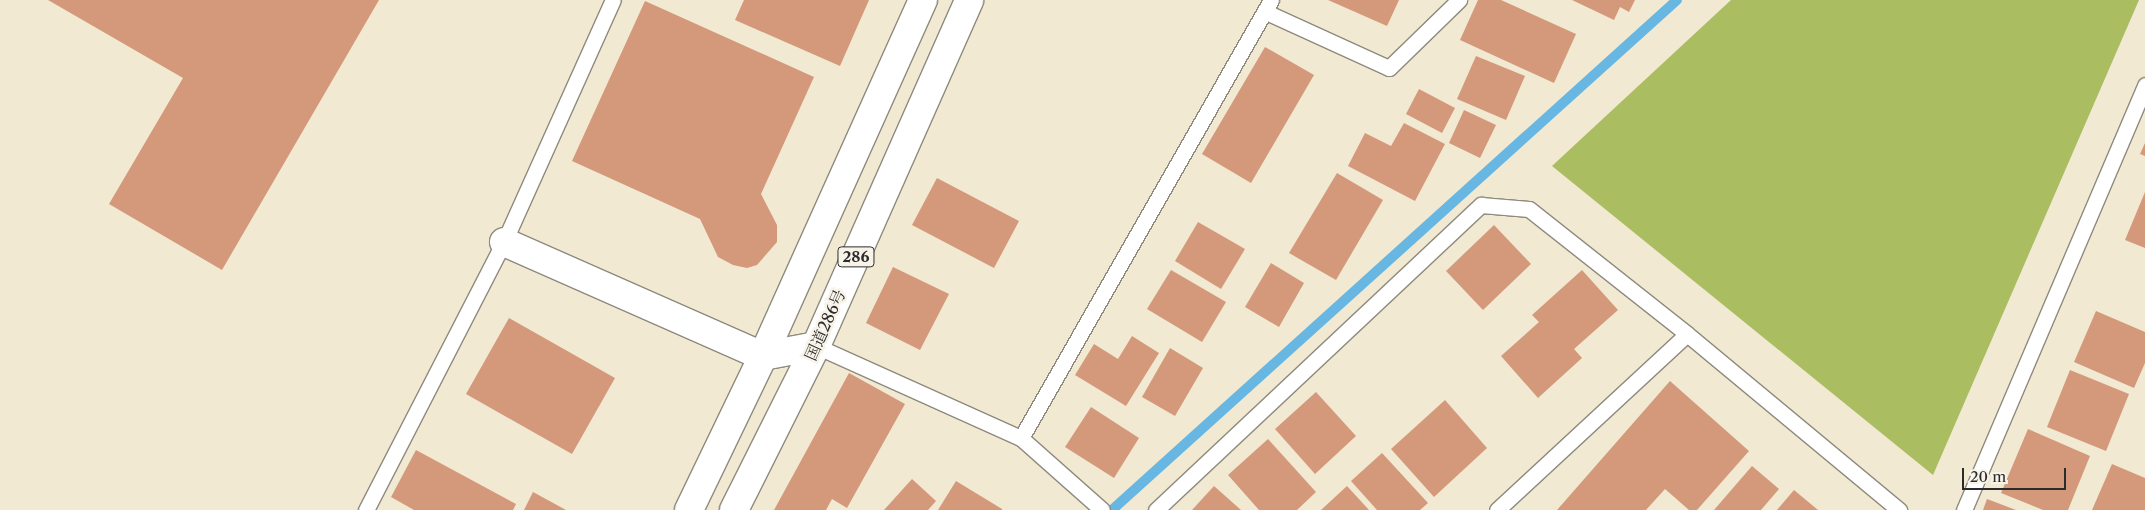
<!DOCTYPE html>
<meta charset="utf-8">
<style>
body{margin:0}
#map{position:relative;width:2145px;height:510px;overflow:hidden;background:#f1e9d2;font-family:"Libre Caslon Text","Noto Serif JP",serif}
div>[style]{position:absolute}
.green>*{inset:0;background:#aabd61}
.stream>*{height:10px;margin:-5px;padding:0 5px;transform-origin:5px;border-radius:5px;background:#67b7e2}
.building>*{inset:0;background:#d4997a}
.roads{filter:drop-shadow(1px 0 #8e8a7e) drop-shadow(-1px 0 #8e8a7e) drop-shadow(0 1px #8e8a7e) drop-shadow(0 -1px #8e8a7e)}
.service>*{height:15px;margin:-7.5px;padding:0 7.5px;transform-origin:7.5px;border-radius:7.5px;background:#fff}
.minor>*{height:28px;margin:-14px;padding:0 14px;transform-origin:14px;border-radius:14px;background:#fff}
.trunk>*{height:28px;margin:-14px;padding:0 14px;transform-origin:14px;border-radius:14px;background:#fff}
span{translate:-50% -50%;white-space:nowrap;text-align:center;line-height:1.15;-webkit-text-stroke:5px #f7f3e8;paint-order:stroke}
.shield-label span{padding:1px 4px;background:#f7f3e8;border:1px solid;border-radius:4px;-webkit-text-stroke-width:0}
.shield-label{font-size:15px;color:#2b2b2b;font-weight:700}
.street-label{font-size:16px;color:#2b2b2b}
.scale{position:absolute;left:1962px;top:468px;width:104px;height:22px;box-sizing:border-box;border:2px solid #2b2b2b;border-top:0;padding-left:6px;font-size:15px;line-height:18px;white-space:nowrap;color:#2b2b2b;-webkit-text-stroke:4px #f7f3e8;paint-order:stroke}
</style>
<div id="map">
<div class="green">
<i style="clip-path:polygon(1731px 0,2139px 0,1933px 475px,1552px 166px)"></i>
</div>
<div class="stream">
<i style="left:1112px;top:510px;width:761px;rotate:-42.07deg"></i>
</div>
<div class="building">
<i style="clip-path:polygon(48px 0,379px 0,222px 270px,109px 204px,183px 78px)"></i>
<i style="clip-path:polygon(744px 0,869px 0,840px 66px,735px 20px)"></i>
<i style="clip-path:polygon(1328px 0,1399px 0,1387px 26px)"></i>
<i style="clip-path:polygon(1478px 0,1501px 0,1576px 34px,1554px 83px,1460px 40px)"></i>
<i style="clip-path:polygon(1572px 0,1635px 0,1629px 12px,1620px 7px,1614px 20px)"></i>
<i style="clip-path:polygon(645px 1px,814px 77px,761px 194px,777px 225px,777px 242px,757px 265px,747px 268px,733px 265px,718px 257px,700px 219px,572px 161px)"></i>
<i style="clip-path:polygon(1265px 47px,1314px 75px,1251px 183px,1202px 154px)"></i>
<i style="clip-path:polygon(1476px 56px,1525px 76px,1506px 120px,1457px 99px)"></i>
<i style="clip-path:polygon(1419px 89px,1455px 108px,1442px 133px,1406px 114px)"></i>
<i style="clip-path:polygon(1464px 110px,1496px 125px,1480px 158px,1449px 143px)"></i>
<i style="clip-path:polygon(1404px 123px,1445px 144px,1415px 201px,1348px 166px,1365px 133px,1391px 146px)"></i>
<i style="clip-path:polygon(2145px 143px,2145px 156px,2140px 154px)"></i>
<i style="clip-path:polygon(1337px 173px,1383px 200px,1336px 280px,1289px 253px)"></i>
<i style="clip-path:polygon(937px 178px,1019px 221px,994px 268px,912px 225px)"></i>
<i style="clip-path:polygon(2145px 192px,2145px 248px,2125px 240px)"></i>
<i style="clip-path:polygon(1198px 222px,1245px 249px,1221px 289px,1175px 261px)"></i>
<i style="clip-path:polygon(1494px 225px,1531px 264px,1483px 310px,1446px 271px)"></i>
<i style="clip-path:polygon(1271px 263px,1304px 283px,1279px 327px,1245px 307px)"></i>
<i style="clip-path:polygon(893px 267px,949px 294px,920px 350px,866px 323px)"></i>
<i style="clip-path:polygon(1171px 270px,1226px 302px,1202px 342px,1147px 309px)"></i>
<i style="clip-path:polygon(1582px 270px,1618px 310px,1574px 349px,1582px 358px,1538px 398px,1501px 356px,1539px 322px,1532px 315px)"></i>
<i style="clip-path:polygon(2096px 311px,2145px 332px,2145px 363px,2134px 388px,2074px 362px)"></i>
<i style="clip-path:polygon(509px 318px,615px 378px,572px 454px,466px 394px)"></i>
<i style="clip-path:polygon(1132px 336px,1159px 353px,1126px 406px,1075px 375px,1094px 344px,1118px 359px)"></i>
<i style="clip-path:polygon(1170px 348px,1203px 368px,1175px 416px,1142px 397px)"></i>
<i style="clip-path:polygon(2070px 370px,2129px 394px,2106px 451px,2047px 427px)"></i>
<i style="clip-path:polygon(849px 373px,905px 404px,847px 508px,832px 499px,826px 510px,774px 510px)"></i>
<i style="clip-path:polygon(1670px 381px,1749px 451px,1697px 510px,1689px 510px,1665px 489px,1646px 510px,1557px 510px)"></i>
<i style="clip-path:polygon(1316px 392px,1356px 436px,1315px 474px,1275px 429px)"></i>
<i style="clip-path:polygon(1445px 400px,1487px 448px,1434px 497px,1391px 449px)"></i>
<i style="clip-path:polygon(1091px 407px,1139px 438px,1114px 478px,1065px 447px)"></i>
<i style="clip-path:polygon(2028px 429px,2090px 456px,2068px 510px,2043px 510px,2001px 493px)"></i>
<i style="clip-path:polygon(1268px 439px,1316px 492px,1297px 510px,1259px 510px,1228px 475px)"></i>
<i style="clip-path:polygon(416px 450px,516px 504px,513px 510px,414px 510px,391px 497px)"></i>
<i style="clip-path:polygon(1382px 453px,1428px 503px,1420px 510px,1377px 510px,1351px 481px)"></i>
<i style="clip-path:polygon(2112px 464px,2145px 478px,2145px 510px,2092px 510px)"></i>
<i style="clip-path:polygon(1752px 466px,1779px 489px,1761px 510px,1714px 510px)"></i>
<i style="clip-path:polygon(912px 479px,936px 501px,928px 510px,884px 510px)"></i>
<i style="clip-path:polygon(956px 481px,1002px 509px,1002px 510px,938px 510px)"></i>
<i style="clip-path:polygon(1214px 486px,1241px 510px,1192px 510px)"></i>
<i style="clip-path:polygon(1347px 486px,1369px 510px,1321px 510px)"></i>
<i style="clip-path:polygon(1794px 490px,1818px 510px,1777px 510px)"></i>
<i style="clip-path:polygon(533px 492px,566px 510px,524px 510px)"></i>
<i style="clip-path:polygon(1987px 499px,2016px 510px,1983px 510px)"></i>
</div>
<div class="roads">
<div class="service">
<i style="left:1266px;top:12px;width:135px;rotate:24.5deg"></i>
<i style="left:1389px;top:68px;width:98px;rotate:-44.2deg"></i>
<i style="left:816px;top:346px;width:225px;rotate:24.2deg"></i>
<i style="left:1021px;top:438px;width:504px;rotate:-60.28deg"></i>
<i style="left:1021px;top:438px;width:108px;rotate:41.6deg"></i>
<i style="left:366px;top:510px;width:301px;rotate:-62.8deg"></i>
<i style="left:504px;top:242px;width:265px;rotate:-65.8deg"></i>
<i style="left:1156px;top:510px;width:446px;rotate:-43.2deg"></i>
<i style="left:1481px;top:205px;width:48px;rotate:4.8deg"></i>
<i style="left:1529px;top:209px;width:201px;rotate:38.3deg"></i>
<i style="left:1687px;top:334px;width:276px;rotate:39.7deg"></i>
<i style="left:1497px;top:510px;width:259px;rotate:-42.8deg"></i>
<i style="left:1964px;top:510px;width:462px;rotate:-66.9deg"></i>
</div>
<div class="minor">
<i style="left:504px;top:242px;width:283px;rotate:23.8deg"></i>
<i style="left:763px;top:356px;width:54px;rotate:-10.7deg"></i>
</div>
<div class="trunk">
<i style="left:689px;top:510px;width:171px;rotate:-64.3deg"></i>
<i style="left:763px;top:356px;width:390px;rotate:-65.8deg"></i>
<i style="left:734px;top:510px;width:183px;rotate:-63.4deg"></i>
<i style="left:816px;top:346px;width:378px;rotate:-66.1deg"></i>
</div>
</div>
<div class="shield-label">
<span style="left:856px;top:257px">286</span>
</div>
<div class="street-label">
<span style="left:825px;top:325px;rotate:-66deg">国道286号</span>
</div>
<div class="scale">20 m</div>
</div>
